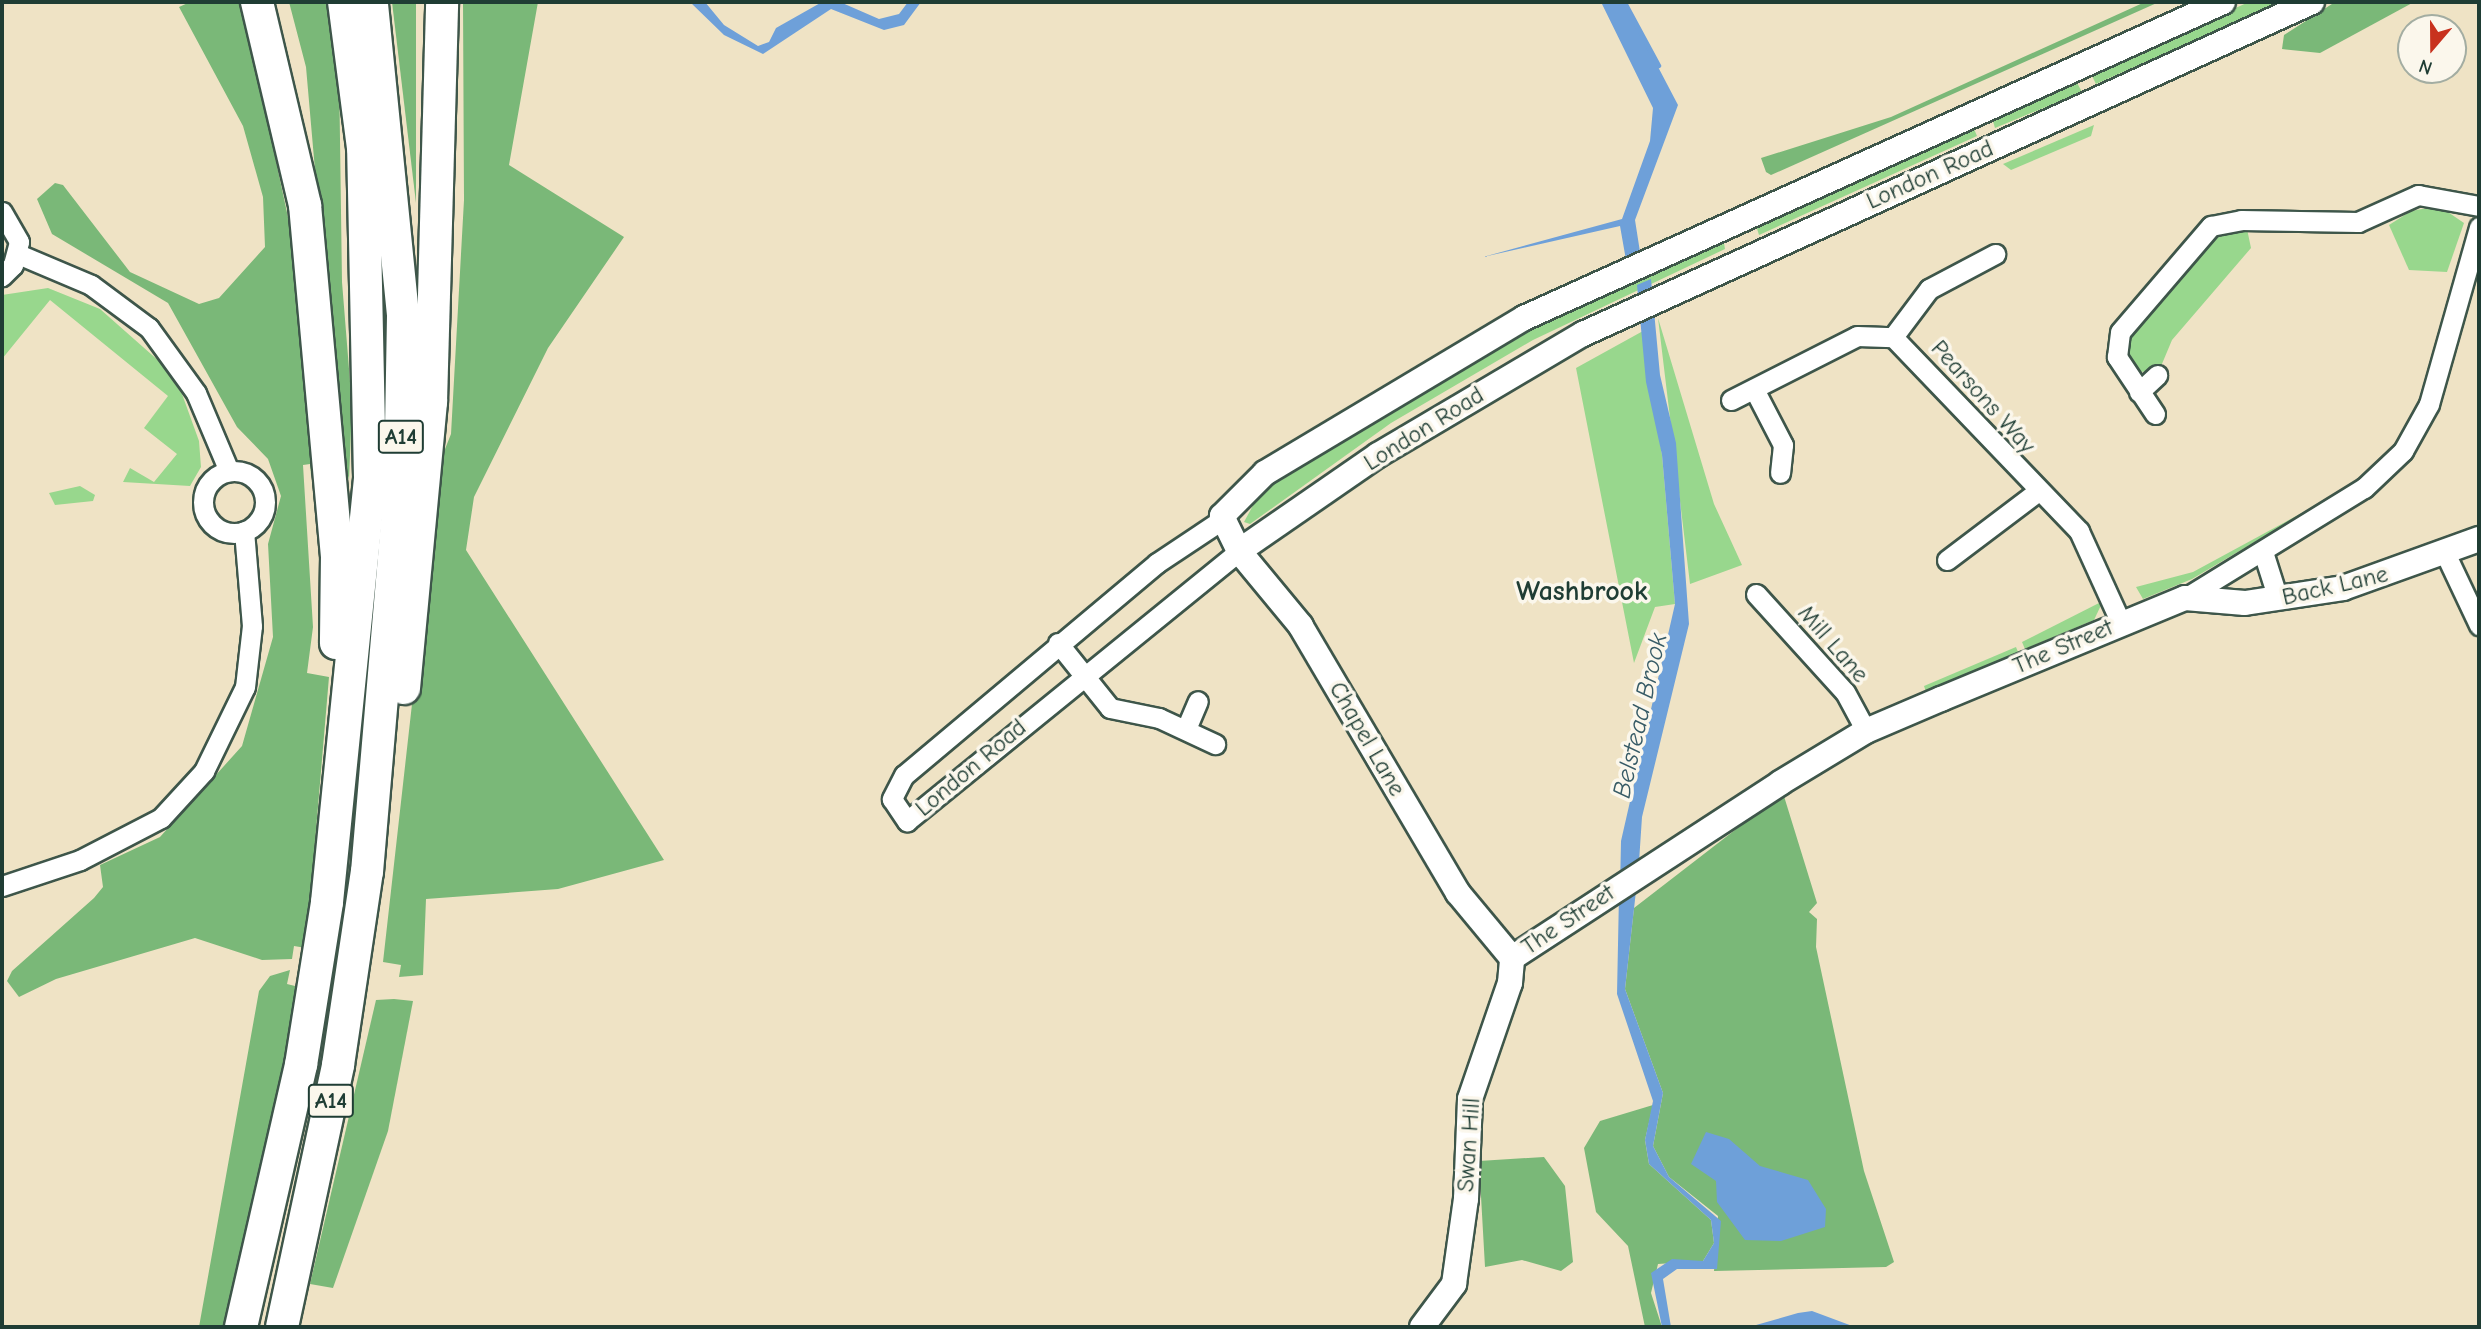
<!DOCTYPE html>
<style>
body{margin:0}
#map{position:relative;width:2481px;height:1329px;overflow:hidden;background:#efe3c5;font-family:"Comic Neue",sans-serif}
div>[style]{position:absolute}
.green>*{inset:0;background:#98d78d}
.forest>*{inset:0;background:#7ab878}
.water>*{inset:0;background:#6ea0d9}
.stream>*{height:5px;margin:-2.5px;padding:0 2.5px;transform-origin:2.5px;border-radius:2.5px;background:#6ea0d9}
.roads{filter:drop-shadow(2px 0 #3e564a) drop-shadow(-2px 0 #3e564a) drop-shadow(0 2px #3e564a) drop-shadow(0 -2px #3e564a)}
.minor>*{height:19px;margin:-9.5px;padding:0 9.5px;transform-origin:9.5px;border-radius:9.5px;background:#fff}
.minor>.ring{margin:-9.5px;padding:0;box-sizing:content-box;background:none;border:19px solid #fff;border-radius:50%}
.tertiary>*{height:24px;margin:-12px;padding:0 12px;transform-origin:12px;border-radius:12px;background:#fff}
.trunk>*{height:32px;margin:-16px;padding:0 16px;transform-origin:16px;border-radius:16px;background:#fff}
span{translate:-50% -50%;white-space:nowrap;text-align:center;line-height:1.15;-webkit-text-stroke:7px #fbf7ec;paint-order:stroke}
.shield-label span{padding:2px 5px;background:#fbf7ec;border:2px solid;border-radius:5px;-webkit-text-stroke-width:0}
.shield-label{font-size:23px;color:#1f3d34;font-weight:700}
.street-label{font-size:24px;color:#1f3d34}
.water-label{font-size:26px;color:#375b66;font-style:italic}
.quarter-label{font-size:28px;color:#1f3d34;font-weight:700}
.frame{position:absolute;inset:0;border:4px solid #1f3d34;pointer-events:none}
.north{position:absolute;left:2397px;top:14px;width:70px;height:70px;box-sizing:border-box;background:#fbf7ec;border:2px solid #a3ada2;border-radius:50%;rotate:200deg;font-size:19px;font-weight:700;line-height:28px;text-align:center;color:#1f3d34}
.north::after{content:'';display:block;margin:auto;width:24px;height:32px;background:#c8321e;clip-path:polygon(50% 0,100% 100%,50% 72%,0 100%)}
</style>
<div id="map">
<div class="green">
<i style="clip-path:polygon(2249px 2px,2280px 2px,2096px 84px,2090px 72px)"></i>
<i style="clip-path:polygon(2076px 81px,2082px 92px,1995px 128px,1992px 118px)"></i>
<i style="clip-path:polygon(1972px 124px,1977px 136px,1759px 235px,1755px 222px)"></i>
<i style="clip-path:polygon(2094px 125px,2091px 136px,2011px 170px,2003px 164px)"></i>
<i style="clip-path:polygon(2439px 206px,2464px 223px,2447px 272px,2409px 270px,2389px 225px,2411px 211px)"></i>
<i style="clip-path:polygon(2247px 229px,2251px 248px,2172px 340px,2159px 371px,2137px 372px,2126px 356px,2127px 334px,2205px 240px)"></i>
<i style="clip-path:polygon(1723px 237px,1725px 249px,1533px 340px,1391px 423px,1250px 524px,1244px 522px,1263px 487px,1531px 325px)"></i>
<i style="clip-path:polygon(48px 288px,100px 309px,160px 362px,182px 394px,199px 441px,201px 467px,190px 486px,123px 482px,130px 468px,154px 482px,177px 454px,144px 428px,168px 396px,50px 300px,2px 359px,2px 295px)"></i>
<i style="clip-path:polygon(1658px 318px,1714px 504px,1742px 565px,1690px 584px)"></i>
<i style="clip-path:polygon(1643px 331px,1662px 455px,1675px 604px,1655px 607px,1634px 663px,1576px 368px)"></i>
<i style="clip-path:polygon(80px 486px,95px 495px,93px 501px,55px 505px,49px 493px)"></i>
<i style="clip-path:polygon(2324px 501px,2192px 579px,2143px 599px,2136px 587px,2193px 572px)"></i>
<i style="clip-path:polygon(2103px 601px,2094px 620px,2025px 649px,2022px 642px)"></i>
<i style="clip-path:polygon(2016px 647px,2018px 652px,1926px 692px,1924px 686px)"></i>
</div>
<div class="forest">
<i style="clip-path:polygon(190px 2px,242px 2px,292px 236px,321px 474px,311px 475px,310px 464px,303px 465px,313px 627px,307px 673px,329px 677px,306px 948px,294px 946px,292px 959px,262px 960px,195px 938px,56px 979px,19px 997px,7px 981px,12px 971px,94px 898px,103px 887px,100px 865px,160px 837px,242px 746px,273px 637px,268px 544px,281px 496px,268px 459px,237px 427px,168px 303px,52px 234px,37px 199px,55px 183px,63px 185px,130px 272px,199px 304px,219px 298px,265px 247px,263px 197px,243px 126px,179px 7px)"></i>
<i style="clip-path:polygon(289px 2px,328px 2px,339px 68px,342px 282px,352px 406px,349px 480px,338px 433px,306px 67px)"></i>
<i style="clip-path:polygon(392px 2px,416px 2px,416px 203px)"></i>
<i style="clip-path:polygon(463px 2px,538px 2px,509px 165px,624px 237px,548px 348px,474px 497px,466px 550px,664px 860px,558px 889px,426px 899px,423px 975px,399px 977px,401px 965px,383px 962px,439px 464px,451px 434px,464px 200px)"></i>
<i style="clip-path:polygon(2145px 2px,2159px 2px,1771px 175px,1766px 172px,1761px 158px,1891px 117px)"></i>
<i style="clip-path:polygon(2335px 2px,2414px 2px,2320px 53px,2282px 49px,2284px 35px)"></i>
<i style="clip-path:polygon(1783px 793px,1817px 903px,1809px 912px,1817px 919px,1816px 947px,1864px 1171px,1894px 1262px,1886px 1267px,1714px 1271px,1718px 1216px,1669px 1177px,1653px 1146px,1663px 1093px,1625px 989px,1634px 908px)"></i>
<i style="clip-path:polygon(290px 970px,287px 984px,299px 987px,236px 1305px,229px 1327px,199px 1327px,259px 991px,270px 976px)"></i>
<i style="clip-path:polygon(394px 999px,413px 1001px,388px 1131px,333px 1288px,310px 1284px,376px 1000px)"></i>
<i style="clip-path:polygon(1653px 1105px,1645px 1140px,1649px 1164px,1711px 1220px,1714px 1243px,1703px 1261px,1658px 1264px,1651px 1293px,1662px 1327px,1645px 1327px,1628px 1246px,1596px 1212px,1584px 1148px,1600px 1121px)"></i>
<i style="clip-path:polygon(1544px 1157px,1565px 1186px,1573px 1262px,1561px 1271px,1522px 1260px,1485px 1267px,1479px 1161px)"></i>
</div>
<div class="water">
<i style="clip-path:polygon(690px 2px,705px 2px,724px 25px,758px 46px,769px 42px,776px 28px,822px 2px,840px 2px,879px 19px,899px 14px,908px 2px,921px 2px,904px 25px,884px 30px,831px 9px,763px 54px,724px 35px)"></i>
<i style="clip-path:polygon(1601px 2px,1624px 2px,1678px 105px,1635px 220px,1643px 271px,1629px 277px,1620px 226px,1483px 257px,1622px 219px,1650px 141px,1653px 108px)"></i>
<i style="clip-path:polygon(1651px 279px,1660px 375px,1676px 443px,1689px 624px,1642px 817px,1638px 877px,1620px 889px,1621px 841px,1675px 604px,1662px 455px,1646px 382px,1637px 285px)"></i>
<i style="clip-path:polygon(1637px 882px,1625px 989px,1663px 1093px,1653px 1146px,1669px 1177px,1721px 1221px,1717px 1269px,1677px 1269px,1663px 1279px,1671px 1327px,1662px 1327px,1651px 1273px,1672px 1259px,1703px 1261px,1714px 1243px,1711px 1220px,1649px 1164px,1645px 1140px,1653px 1101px,1617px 994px,1619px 894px)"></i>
<i style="clip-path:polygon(1706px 1132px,1729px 1139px,1760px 1166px,1808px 1180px,1826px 1209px,1825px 1227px,1781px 1241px,1745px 1240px,1717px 1202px,1716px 1181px,1691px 1164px)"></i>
<i style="clip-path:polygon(1812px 1311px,1855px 1327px,1749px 1327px,1798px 1313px)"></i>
</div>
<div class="stream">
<i style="left:1624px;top:2px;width:72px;rotate:61.6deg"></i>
</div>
<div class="roads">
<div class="minor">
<i style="left:2px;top:212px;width:34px;rotate:60deg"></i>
<i style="left:19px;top:242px;width:24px;rotate:105deg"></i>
<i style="left:13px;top:265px;width:16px;rotate:135deg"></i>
<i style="left:18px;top:254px;width:79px;rotate:23deg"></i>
<i style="left:91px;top:285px;width:72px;rotate:36.6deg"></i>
<i style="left:149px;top:328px;width:80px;rotate:54.1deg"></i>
<i style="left:196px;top:393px;width:85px;rotate:67.1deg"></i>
<i style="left:1893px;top:337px;width:60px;rotate:-53.1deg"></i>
<i style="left:1929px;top:289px;width:75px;rotate:-27.9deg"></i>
<i style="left:1754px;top:389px;width:63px;rotate:62.6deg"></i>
<i style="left:1783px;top:445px;width:28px;rotate:96deg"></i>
<i style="left:2139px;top:392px;width:25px;rotate:-43deg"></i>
<i style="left:1731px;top:400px;width:141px;rotate:-26.9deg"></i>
<i style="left:1857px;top:336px;width:36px;rotate:2deg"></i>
<i style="left:1893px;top:337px;width:269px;rotate:46.2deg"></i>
<i style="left:2079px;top:531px;width:101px;rotate:65.5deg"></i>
<i style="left:2155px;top:414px;width:69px;rotate:-123.7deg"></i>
<i style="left:2117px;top:357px;width:25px;rotate:-83deg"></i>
<i style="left:2120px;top:332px;width:140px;rotate:-49.4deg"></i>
<i style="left:2211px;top:226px;width:31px;rotate:-11deg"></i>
<i style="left:2241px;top:220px;width:117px;rotate:1deg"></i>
<i style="left:2358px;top:222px;width:66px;rotate:-24.2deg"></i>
<i style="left:2418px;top:195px;width:62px;rotate:10.2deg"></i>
<i class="ring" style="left:203px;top:471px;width:43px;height:43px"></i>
<i style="left:1220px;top:521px;width:76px;rotate:146.3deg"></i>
<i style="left:1157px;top:563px;width:330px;rotate:140deg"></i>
<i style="left:904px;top:775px;width:27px;rotate:117deg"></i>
<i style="left:892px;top:799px;width:27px;rotate:56deg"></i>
<i style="left:907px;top:821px;width:428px;rotate:-39.1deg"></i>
<i style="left:2445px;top:553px;width:80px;rotate:64.7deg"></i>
<i style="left:2264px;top:555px;width:46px;rotate:72.3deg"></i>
<i style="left:1947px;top:560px;width:113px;rotate:-37.1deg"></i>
<i style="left:1756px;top:594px;width:132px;rotate:47.8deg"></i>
<i style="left:1845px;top:692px;width:44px;rotate:61.7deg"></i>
<i style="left:2185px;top:598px;width:210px;rotate:-31.6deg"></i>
<i style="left:2364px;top:488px;width:54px;rotate:-43.5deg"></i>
<i style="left:2403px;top:451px;width:54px;rotate:-61deg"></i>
<i style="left:2429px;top:404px;width:184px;rotate:-74.2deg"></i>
<i style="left:1058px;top:643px;width:83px;rotate:51.3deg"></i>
<i style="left:1110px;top:708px;width:50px;rotate:11.5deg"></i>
<i style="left:1159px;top:718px;width:62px;rotate:24.9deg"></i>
<i style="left:1186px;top:729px;width:30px;rotate:-67deg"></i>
<i style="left:2px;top:886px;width:82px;rotate:-18.4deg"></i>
<i style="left:80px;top:860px;width:91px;rotate:-27.4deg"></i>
<i style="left:161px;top:818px;width:64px;rotate:-47.5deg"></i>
<i style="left:204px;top:771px;width:93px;rotate:-64deg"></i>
<i style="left:245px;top:687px;width:61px;rotate:-83.5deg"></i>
<i style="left:252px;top:626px;width:95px;rotate:-94.8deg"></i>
</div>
<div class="tertiary">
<i style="left:1239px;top:551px;width:169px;rotate:-34.6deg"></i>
<i style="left:1378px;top:455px;width:238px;rotate:-30.6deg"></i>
<i style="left:1583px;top:334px;width:801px;rotate:-24.49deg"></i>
<i style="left:1512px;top:958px;width:320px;rotate:-33.1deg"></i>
<i style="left:1780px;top:783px;width:100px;rotate:-31.2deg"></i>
<i style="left:1866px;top:731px;width:82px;rotate:-23.1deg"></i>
<i style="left:1941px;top:699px;width:264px;rotate:-22.5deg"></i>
<i style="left:2185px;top:598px;width:60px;rotate:4.8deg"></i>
<i style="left:2245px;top:603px;width:99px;rotate:-8.7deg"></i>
<i style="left:2343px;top:588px;width:145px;rotate:-19.8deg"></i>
<i style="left:1422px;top:1327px;width:54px;rotate:-53.3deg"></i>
<i style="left:1454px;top:1284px;width:86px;rotate:-82deg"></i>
<i style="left:1466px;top:1199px;width:100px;rotate:-87.7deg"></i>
<i style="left:1470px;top:1099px;width:123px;rotate:-71deg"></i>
<i style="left:1510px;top:983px;width:25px;rotate:-85deg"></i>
<i style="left:1512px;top:958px;width:85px;rotate:-129.7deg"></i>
<i style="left:1458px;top:893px;width:310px;rotate:-120.5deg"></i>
<i style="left:1301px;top:626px;width:97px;rotate:-129.6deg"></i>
<i style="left:1239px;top:551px;width:39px;rotate:-116deg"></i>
<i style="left:1222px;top:516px;width:61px;rotate:-45deg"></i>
<i style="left:1265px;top:473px;width:302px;rotate:-30.9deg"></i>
<i style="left:1524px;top:318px;width:767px;rotate:-24.33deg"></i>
</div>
<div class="trunk">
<i style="left:257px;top:2px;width:209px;rotate:76.7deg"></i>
<i style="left:305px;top:205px;width:352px;rotate:84.8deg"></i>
<i style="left:337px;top:556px;width:87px;rotate:90.7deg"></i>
<i style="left:404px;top:688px;width:287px;rotate:-84.6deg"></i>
<i style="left:431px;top:402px;width:400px;rotate:-88.4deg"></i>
<i style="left:241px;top:1327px;width:269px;rotate:-77.1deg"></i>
<i style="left:301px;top:1065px;width:165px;rotate:-80.9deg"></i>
<i style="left:327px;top:902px;width:427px;rotate:-84.2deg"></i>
<i style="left:370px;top:477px;width:329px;rotate:-91.2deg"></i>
<i style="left:363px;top:148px;width:147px;rotate:-97.4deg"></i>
<i style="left:282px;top:1327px;width:268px;rotate:-77.9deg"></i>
<i style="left:338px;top:1065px;width:195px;rotate:-81.5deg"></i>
<i style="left:367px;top:872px;width:385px;rotate:-85.1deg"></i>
<i style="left:400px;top:488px;width:173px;rotate:-89deg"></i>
<i style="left:403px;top:315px;width:315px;rotate:-95.7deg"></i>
</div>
</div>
<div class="shield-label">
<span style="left:401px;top:437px">A14</span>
<span style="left:331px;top:1101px">A14</span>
</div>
<div class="street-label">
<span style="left:1930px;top:175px;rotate:-24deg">London Road</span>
<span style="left:1983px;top:397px;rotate:48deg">Pearsons Way</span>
<span style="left:1424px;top:429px;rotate:-32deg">London Road</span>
<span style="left:2335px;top:586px;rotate:-13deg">Back Lane</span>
<span style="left:1833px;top:644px;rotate:49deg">Mill Lane</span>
<span style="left:2063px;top:647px;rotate:-23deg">The Street</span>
<span style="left:1367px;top:739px;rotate:60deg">Chapel Lane</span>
<span style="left:971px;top:768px;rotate:-40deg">London Road</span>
<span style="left:1568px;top:920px;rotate:-34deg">The Street</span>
<span style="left:1469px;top:1145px;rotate:-86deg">Swan Hill</span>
</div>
<div class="water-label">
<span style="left:1641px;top:716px;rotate:-77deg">Belstead Brook</span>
</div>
<div class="quarter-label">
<span style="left:1582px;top:591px">Washbrook</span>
</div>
<div class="frame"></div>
<div class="north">N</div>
</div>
